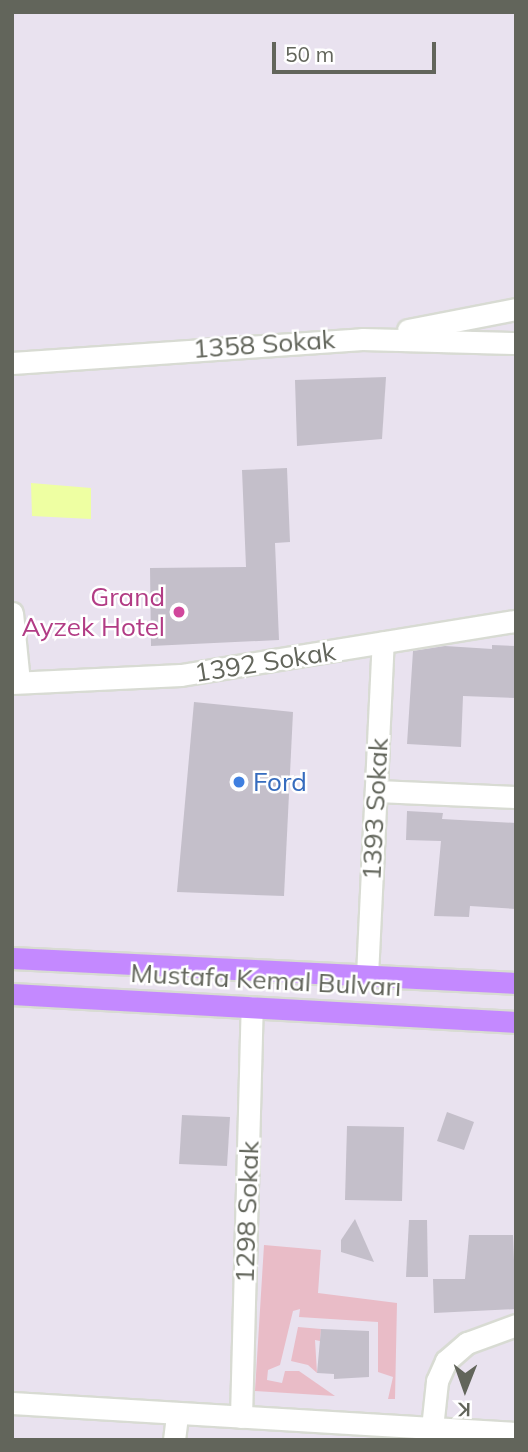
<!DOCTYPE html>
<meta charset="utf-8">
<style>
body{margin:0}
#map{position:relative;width:528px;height:1452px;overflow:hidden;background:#e9e2ef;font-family:Mulish,sans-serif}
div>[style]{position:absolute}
.green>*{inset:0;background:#e9bcc7}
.water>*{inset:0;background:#eeffa2}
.building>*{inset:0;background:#c4bfca}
.roads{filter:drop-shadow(2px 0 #d8dbd3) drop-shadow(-2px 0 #d8dbd3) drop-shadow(0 2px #d8dbd3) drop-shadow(0 -2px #d8dbd3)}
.minor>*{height:21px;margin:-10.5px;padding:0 10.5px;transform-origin:10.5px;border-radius:10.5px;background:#fff}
.highway>*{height:21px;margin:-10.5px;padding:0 10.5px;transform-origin:10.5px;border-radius:10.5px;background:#c489ff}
.dots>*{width:19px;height:19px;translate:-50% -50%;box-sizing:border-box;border:4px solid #fff;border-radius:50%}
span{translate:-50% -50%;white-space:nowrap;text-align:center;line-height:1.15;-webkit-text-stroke:5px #fff;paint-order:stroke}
.street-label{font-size:26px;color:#62655b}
.hotel-label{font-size:26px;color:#b23c85}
.right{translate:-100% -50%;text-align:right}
.shop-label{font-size:26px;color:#366cbe}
.left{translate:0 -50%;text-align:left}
.frame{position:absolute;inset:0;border:14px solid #62655b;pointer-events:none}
.north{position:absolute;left:430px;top:1354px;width:70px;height:70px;-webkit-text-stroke:5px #fff;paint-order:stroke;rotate:181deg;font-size:19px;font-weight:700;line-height:28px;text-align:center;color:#62655b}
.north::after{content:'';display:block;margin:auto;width:24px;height:32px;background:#62655b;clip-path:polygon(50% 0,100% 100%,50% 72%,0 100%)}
.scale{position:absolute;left:272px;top:42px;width:164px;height:32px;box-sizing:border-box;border:4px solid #62655b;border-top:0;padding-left:9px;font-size:21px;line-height:24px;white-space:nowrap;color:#62655b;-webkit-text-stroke:5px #fff;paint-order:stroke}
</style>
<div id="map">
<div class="green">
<i style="clip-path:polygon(264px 1245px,321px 1250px,318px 1293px,397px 1303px,395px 1399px,388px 1399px,393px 1377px,378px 1372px,378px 1322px,299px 1317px,300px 1309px,293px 1311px,280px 1365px,268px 1370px,267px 1380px,282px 1383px,285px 1371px,299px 1371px,335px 1396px,255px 1391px)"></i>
<i style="clip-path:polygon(298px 1327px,321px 1329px,320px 1341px,315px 1340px,317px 1373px,308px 1365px,291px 1361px)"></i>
</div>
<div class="water">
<i style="clip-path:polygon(31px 483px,91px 488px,91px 519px,32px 516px)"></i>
</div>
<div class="building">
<i style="clip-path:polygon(386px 377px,382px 439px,297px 446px,295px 380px)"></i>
<i style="clip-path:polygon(287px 468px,290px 542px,275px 543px,279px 640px,151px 646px,150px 568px,246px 567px,242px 470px)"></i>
<i style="clip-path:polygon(492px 645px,516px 646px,516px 698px,463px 696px,461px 747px,407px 744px,413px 651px,445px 646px,492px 649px)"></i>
<i style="clip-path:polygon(194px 702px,293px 712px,284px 896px,177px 892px)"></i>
<i style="clip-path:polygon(407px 811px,443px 813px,442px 819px,516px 823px,516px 909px,470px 906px,469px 917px,434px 916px,441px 841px,406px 840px)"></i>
<i style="clip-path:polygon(447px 1112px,474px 1122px,464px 1150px,437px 1141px)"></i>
<i style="clip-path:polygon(182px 1115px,230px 1117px,227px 1166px,179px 1164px)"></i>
<i style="clip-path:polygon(347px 1126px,404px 1127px,402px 1201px,345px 1200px)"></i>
<i style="clip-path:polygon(355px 1219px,374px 1262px,341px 1252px,341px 1240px)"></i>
<i style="clip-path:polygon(409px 1220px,427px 1220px,428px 1277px,406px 1277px)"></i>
<i style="clip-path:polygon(469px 1235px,513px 1235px,516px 1309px,434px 1313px,433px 1279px,465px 1279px)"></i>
<i style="clip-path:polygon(321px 1329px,369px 1331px,369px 1377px,334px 1379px,334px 1374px,317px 1373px)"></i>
</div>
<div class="roads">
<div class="minor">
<i style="left:408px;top:330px;width:110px;rotate:-11deg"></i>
<i style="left:12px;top:363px;width:351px;rotate:-3.9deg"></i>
<i style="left:362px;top:339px;width:154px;rotate:1.5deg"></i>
<i style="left:12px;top:613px;width:69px;rotate:84.2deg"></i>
<i style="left:12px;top:683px;width:169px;rotate:-2.7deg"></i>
<i style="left:181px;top:675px;width:339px;rotate:-9.2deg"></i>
<i style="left:376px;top:791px;width:140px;rotate:2.5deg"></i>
<i style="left:367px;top:976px;width:334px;rotate:-87.3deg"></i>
<i style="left:12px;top:1403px;width:505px;rotate:3.41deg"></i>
<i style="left:241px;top:1417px;width:410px;rotate:-88.5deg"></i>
<i style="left:432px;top:1428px;width:47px;rotate:-83.9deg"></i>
<i style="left:437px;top:1381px;width:22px;rotate:-66deg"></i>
<i style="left:446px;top:1361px;width:28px;rotate:-41deg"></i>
<i style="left:467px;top:1343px;width:52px;rotate:-20.2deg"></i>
<i style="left:174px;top:1440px;width:25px;rotate:-83deg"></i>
</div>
<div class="highway">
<i style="left:12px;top:958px;width:505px;rotate:2.84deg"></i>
<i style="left:12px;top:994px;width:505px;rotate:3.18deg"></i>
</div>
</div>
<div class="dots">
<i style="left:179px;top:612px;background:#d1479c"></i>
<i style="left:239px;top:782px;background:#3f7fe0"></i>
</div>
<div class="street-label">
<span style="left:264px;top:344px;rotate:-4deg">1358 Sokak</span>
<span style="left:265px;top:662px;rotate:-9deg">1392 Sokak</span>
<span style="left:375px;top:809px;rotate:-87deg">1393 Sokak</span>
<span style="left:266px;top:980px;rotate:3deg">Mustafa Kemal Bulvarı</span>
<span style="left:247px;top:1212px;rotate:-88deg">1298 Sokak</span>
</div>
<div class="hotel-label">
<span class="right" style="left:165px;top:612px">Grand<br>Ayzek Hotel</span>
</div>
<div class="shop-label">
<span class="left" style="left:253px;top:782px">Ford</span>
</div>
<div class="frame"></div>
<div class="north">K</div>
<div class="scale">50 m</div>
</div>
